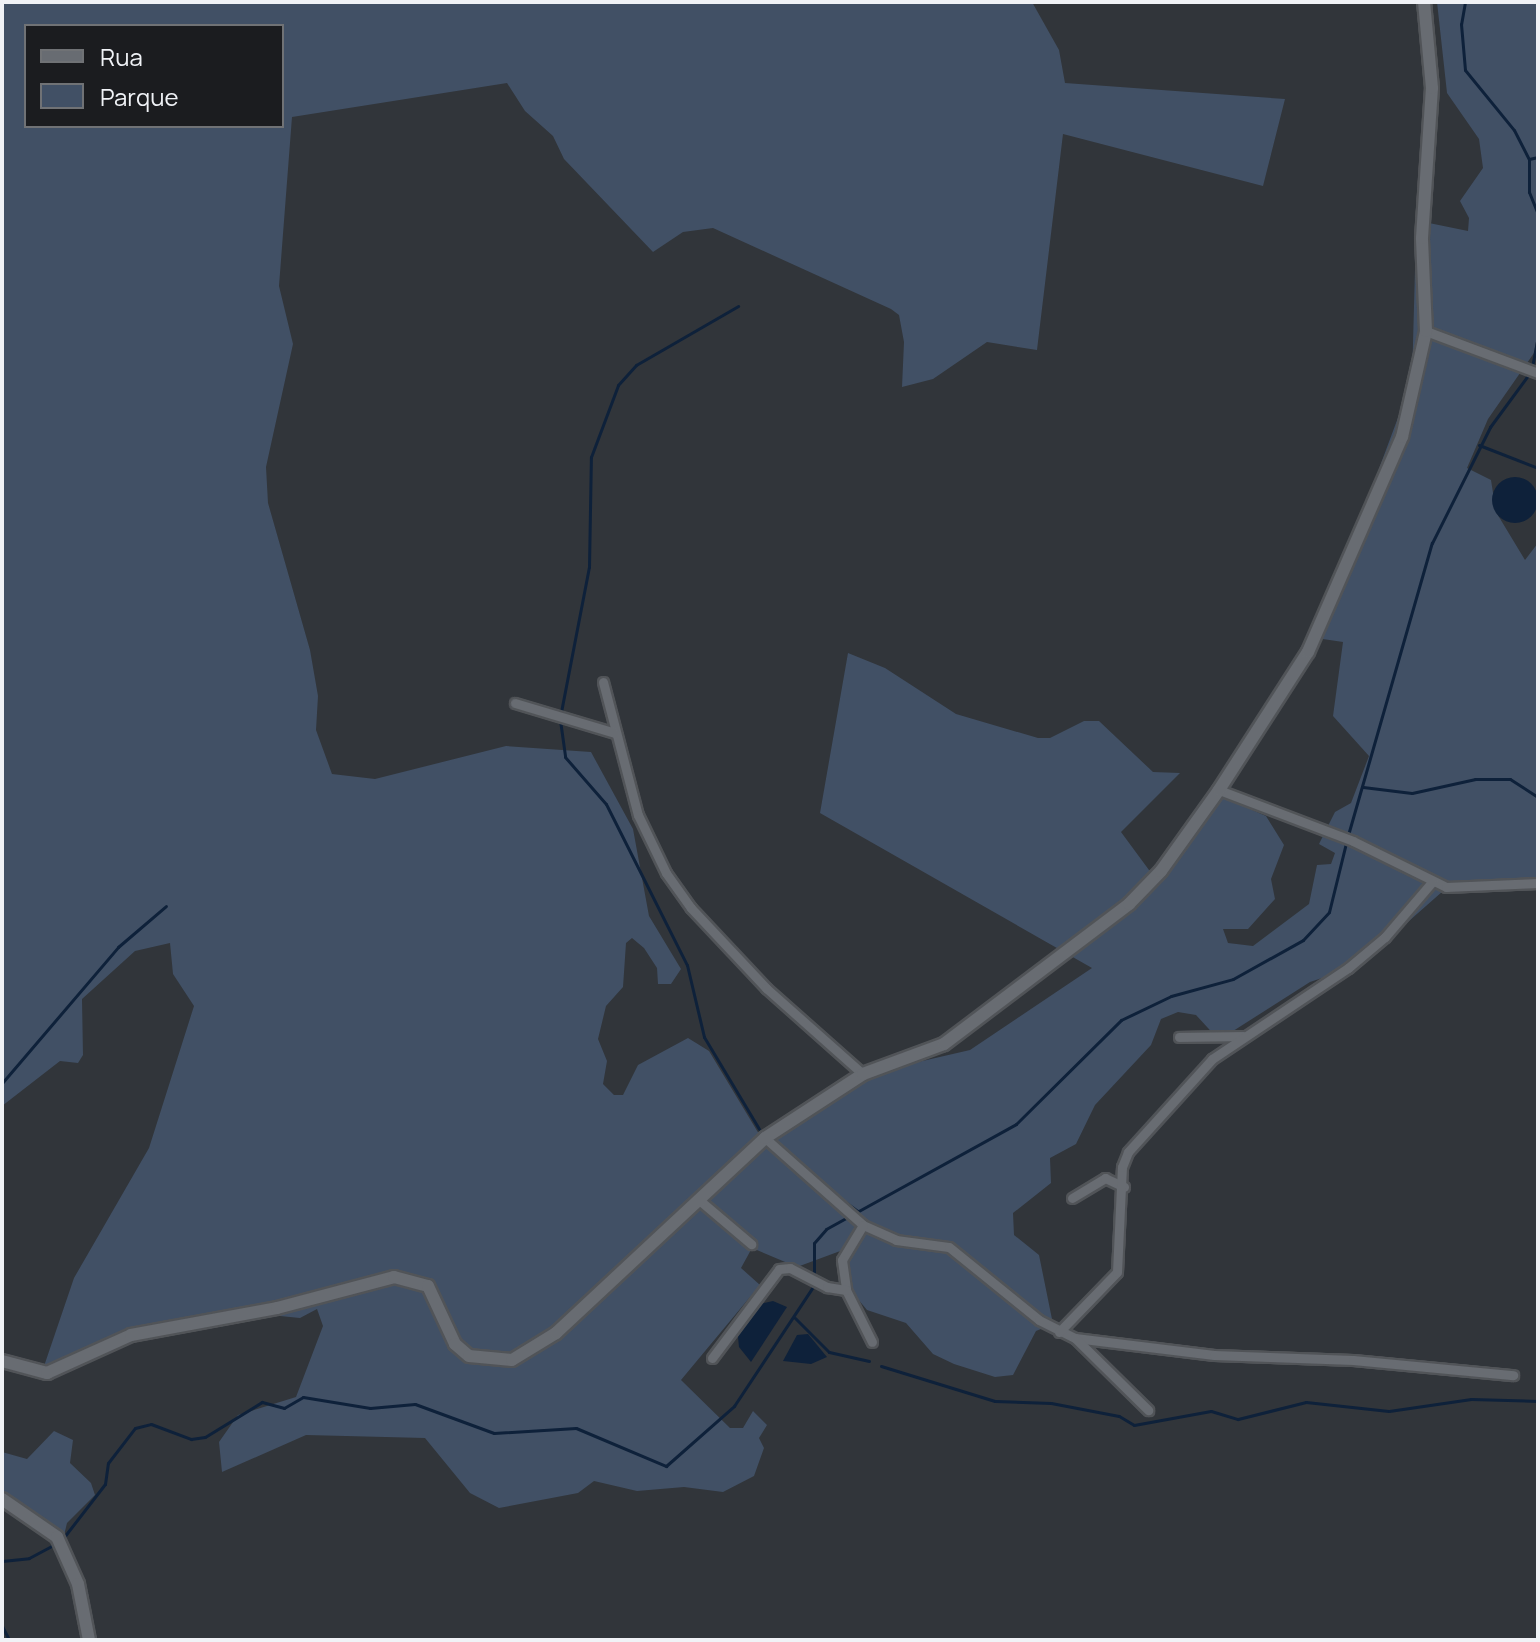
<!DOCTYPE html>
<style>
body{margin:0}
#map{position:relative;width:1540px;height:1642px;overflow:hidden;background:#31353a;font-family:Manrope,sans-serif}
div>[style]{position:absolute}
.green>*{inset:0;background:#415065}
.water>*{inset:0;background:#0e213a}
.round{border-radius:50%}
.stream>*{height:3px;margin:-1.5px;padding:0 1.5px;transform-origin:1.5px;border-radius:1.5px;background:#0e213a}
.roads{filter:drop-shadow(2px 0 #515458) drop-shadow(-2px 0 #515458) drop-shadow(0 2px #515458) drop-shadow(0 -2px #515458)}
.street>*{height:9px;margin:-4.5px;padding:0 4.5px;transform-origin:4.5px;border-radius:4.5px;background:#686c72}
.secondary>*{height:12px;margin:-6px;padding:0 6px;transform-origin:6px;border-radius:6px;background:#686c72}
span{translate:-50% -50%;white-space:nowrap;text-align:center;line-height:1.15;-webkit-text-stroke:8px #1b1c1f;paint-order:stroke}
.frame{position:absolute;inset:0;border:4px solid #f0f2f6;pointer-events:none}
.legend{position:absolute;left:24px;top:24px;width:260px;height:104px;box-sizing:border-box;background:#1b1c1f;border:2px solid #707275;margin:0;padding:10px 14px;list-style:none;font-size:24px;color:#f0f2f6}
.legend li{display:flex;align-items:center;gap:16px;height:40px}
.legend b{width:40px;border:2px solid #707275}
</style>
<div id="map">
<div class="green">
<i style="clip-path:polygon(evenodd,2px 2px,1032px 2px,1059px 50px,1065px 83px,1285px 99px,1263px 186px,1063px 134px,1037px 350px,987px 342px,933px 379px,902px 387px,904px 342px,899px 315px,891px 309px,713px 228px,683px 232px,653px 252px,564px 159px,553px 136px,525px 111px,507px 83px,292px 117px,279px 286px,293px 344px,266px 467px,268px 503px,310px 650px,318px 696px,316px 730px,332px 774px,375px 779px,506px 746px,591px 752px,633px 829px,649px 916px,681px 969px,671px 984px,658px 984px,657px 968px,644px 948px,632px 938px,626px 943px,623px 987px,606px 1006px,598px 1039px,607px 1061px,603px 1084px,614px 1095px,623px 1095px,638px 1065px,688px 1038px,709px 1051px,759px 1134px,853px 1077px,970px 1050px,1092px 968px,820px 813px,848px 653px,885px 668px,956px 714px,1038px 738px,1050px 738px,1084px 721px,1099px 721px,1153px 772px,1180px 773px,1121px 832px,1149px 870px,1155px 872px,1211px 792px,1266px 816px,1284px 845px,1271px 879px,1275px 899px,1248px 929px,1223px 929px,1228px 943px,1253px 946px,1309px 904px,1317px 865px,1331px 864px,1335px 853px,1319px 844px,1335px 812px,1351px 803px,1369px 756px,1333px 716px,1343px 642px,1316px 638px,1412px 380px,1416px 232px,1429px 223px,1468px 231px,1469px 218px,1460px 201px,1483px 168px,1479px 139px,1447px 93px,1437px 2px,1538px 2px,1538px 330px,1534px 353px,1488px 419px,1467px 468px,1491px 480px,1496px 512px,1525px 560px,1538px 543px,1538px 886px,1443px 891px,1358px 966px,1310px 982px,1219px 1040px,1196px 1015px,1178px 1012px,1161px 1019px,1151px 1045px,1095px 1105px,1076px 1144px,1050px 1158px,1051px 1183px,1013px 1213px,1014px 1235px,1039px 1255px,1053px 1324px,1036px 1331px,1013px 1375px,995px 1377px,954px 1364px,933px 1354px,906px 1323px,867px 1310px,852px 1292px,849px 1256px,843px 1250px,797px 1267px,752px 1248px,741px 1268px,760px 1285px,681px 1380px,730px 1428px,743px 1428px,753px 1411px,767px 1425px,759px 1438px,764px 1448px,754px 1476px,723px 1492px,684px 1487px,637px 1491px,594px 1481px,578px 1493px,499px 1508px,470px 1493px,425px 1438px,306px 1435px,222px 1472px,219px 1442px,238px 1415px,296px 1397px,323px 1326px,317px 1309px,300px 1318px,270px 1315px,134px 1339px,42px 1372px,74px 1278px,149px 1148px,194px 1006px,173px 974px,170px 943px,135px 951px,82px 999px,83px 1055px,78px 1063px,60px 1061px,2px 1106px,2px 2px,26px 26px,282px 26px,282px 126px,26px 126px,26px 26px)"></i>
<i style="clip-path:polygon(54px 1431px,73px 1440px,70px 1463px,91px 1483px,95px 1495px,67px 1523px,61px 1548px,54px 1537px,2px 1503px,2px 1452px,27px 1459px)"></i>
</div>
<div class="water">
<i class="round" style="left:1492px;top:477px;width:46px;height:46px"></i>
<i style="clip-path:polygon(773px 1301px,787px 1307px,751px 1362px,739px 1347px,737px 1326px,752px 1306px)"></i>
<i style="clip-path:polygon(808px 1334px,827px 1357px,811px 1364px,783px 1361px,797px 1335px)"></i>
</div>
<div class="stream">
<i style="left:1465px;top:2px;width:22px;rotate:100deg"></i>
<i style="left:1461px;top:24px;width:46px;rotate:85deg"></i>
<i style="left:1465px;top:70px;width:77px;rotate:50.8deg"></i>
<i style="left:1514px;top:130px;width:33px;rotate:63deg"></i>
<i style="left:1529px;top:159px;width:33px;rotate:90deg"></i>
<i style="left:1529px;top:192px;width:24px;rotate:68deg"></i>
<i style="left:1529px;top:159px;width:9px;rotate:-13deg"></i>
<i style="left:1532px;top:367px;width:31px;rotate:-79deg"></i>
<i style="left:1479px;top:445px;width:63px;rotate:21.3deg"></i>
<i style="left:561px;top:712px;width:148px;rotate:-79.1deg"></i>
<i style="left:589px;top:567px;width:110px;rotate:-89deg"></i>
<i style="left:591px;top:457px;width:77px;rotate:-69.4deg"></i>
<i style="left:618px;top:385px;width:27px;rotate:-48deg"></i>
<i style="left:636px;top:365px;width:118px;rotate:-30deg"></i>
<i style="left:560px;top:720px;width:37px;rotate:82deg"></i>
<i style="left:565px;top:757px;width:62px;rotate:48.9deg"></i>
<i style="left:606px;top:804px;width:180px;rotate:63.3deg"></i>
<i style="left:687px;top:965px;width:74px;rotate:76.7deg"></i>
<i style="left:704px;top:1037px;width:107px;rotate:59.1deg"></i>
<i style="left:1363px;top:787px;width:49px;rotate:7deg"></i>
<i style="left:1412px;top:793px;width:65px;rotate:-12.5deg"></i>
<i style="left:1475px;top:779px;width:35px"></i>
<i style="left:1510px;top:779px;width:33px;rotate:33deg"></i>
<i style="left:1348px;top:835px;width:304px;rotate:-74deg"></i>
<i style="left:1432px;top:543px;width:130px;rotate:-63.4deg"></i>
<i style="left:1490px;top:427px;width:66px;rotate:-53.7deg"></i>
<i style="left:2px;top:1083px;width:179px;rotate:-49.5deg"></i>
<i style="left:118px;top:947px;width:63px;rotate:-40.5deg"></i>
<i style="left:834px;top:1194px;width:29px;rotate:36deg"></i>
<i style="left:814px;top:1277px;width:34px;rotate:-90deg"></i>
<i style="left:814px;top:1243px;width:18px;rotate:-49deg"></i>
<i style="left:826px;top:1229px;width:217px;rotate:-28.9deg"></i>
<i style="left:1016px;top:1124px;width:148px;rotate:-44.7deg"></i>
<i style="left:1121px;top:1020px;width:55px;rotate:-25.6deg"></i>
<i style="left:1171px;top:996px;width:64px;rotate:-15.3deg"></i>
<i style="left:1233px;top:979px;width:80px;rotate:-29.1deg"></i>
<i style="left:1303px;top:940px;width:38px;rotate:-47deg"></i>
<i style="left:1329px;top:912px;width:71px;rotate:-76.2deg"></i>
<i style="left:795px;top:1318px;width:48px;rotate:45deg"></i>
<i style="left:829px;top:1352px;width:41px;rotate:12.7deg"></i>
<i style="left:881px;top:1366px;width:119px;rotate:17.1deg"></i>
<i style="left:995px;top:1401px;width:56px;rotate:2deg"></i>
<i style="left:1051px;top:1403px;width:69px;rotate:10.8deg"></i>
<i style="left:1119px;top:1416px;width:17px;rotate:31deg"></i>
<i style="left:1134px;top:1425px;width:78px;rotate:-10.3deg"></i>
<i style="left:1211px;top:1411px;width:28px;rotate:17deg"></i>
<i style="left:1238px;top:1419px;width:70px;rotate:-14deg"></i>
<i style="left:1306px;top:1402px;width:83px;rotate:6.2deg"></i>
<i style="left:1389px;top:1411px;width:83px;rotate:-8.3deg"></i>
<i style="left:1471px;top:1399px;width:67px;rotate:1.7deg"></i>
<i style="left:64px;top:1537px;width:67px;rotate:-52.3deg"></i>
<i style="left:105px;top:1484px;width:21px;rotate:-82deg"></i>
<i style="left:108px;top:1463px;width:44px;rotate:-52.4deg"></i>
<i style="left:135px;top:1428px;width:16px;rotate:-14deg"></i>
<i style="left:151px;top:1424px;width:43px;rotate:20.6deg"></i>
<i style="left:191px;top:1439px;width:14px;rotate:-8deg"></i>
<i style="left:205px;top:1437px;width:67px;rotate:-31.6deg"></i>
<i style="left:262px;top:1402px;width:23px;rotate:15deg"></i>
<i style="left:284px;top:1408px;width:22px;rotate:-30deg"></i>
<i style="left:303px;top:1397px;width:68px;rotate:9.3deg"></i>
<i style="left:370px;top:1408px;width:45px;rotate:-5.1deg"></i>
<i style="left:415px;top:1404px;width:84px;rotate:20.2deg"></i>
<i style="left:494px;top:1433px;width:82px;rotate:-3.5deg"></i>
<i style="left:576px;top:1428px;width:98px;rotate:22.9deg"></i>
<i style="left:666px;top:1466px;width:91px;rotate:-41.4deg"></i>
<i style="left:734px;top:1406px;width:145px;rotate:-56.5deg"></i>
<i style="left:2px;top:1561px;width:27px;rotate:-6deg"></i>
<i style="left:29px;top:1558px;width:26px;rotate:-28deg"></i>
<i style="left:2px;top:1626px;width:16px;rotate:63deg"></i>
</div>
<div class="roads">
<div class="street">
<i style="left:1426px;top:331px;width:120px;rotate:20.6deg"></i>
<i style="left:603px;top:682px;width:138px;rotate:75.3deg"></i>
<i style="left:638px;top:815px;width:64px;rotate:64.2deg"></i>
<i style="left:666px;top:873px;width:43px;rotate:54.5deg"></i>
<i style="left:691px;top:908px;width:110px;rotate:46.8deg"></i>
<i style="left:766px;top:988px;width:130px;rotate:41.6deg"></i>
<i style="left:515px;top:703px;width:104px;rotate:16.7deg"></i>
<i style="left:1219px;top:790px;width:143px;rotate:20.8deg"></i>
<i style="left:1353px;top:841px;width:104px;rotate:26.3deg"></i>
<i style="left:1446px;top:887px;width:92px;rotate:-2.5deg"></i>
<i style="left:1179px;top:1037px;width:64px;rotate:-0.9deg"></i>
<i style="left:765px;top:1138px;width:131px;rotate:41.6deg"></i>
<i style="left:863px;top:1225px;width:36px;rotate:24deg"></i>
<i style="left:896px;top:1240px;width:53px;rotate:7.5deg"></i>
<i style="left:949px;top:1247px;width:116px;rotate:39deg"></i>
<i style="left:1039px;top:1320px;width:40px;rotate:26.6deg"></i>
<i style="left:1075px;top:1338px;width:140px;rotate:7deg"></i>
<i style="left:1214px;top:1355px;width:139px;rotate:2.1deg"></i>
<i style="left:1353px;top:1360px;width:161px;rotate:5.4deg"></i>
<i style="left:1072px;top:1198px;width:39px;rotate:-31deg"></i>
<i style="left:1105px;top:1178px;width:21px;rotate:25deg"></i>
<i style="left:698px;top:1199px;width:70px;rotate:40.3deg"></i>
<i style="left:863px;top:1225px;width:41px;rotate:121deg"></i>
<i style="left:842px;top:1260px;width:30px;rotate:82deg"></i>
<i style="left:846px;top:1290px;width:58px;rotate:63.4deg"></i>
<i style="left:1059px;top:1332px;width:83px;rotate:-46deg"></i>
<i style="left:1117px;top:1272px;width:105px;rotate:-87.3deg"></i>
<i style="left:1122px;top:1167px;width:16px;rotate:-68deg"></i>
<i style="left:1128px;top:1152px;width:125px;rotate:-47.9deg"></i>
<i style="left:1212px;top:1059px;width:164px;rotate:-33.8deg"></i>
<i style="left:1348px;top:968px;width:48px;rotate:-40deg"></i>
<i style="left:1385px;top:937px;width:72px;rotate:-49.5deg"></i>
<i style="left:1075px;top:1338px;width:103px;rotate:44.6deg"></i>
<i style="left:712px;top:1358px;width:111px;rotate:-53deg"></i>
<i style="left:779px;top:1269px;width:11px;rotate:-5deg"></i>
<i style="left:790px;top:1268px;width:42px;rotate:27.2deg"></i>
<i style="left:827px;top:1287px;width:19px;rotate:9deg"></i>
</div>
<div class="secondary">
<i style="left:2px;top:1361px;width:47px;rotate:14.9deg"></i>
<i style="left:47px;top:1373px;width:92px;rotate:-24.3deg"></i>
<i style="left:131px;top:1335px;width:148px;rotate:-10.5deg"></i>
<i style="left:277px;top:1308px;width:121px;rotate:-14.8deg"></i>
<i style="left:394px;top:1277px;width:35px;rotate:15deg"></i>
<i style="left:428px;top:1286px;width:64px;rotate:65deg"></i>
<i style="left:455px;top:1344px;width:18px;rotate:41deg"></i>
<i style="left:469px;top:1356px;width:43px;rotate:5.3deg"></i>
<i style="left:512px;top:1360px;width:52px;rotate:-31.5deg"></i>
<i style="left:556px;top:1333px;width:286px;rotate:-43deg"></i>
<i style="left:765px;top:1138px;width:117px;rotate:-33.1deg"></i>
<i style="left:863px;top:1074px;width:86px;rotate:-20.3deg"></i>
<i style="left:944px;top:1044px;width:232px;rotate:-37.1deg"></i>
<i style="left:1129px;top:904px;width:46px;rotate:-45.9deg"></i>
<i style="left:1161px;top:871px;width:100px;rotate:-54.4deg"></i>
<i style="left:1219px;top:790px;width:164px;rotate:-57.2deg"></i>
<i style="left:1308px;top:652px;width:235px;rotate:-66.4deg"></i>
<i style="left:1402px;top:437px;width:109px;rotate:-77.2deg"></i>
<i style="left:1426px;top:331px;width:93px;rotate:-92.5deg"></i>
<i style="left:1422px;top:238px;width:150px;rotate:-86.2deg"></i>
<i style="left:1432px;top:88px;width:86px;rotate:-95.3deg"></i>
<i style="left:2px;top:1499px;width:67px;rotate:34.6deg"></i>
<i style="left:57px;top:1537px;width:51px;rotate:65.9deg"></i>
<i style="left:78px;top:1584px;width:57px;rotate:78.9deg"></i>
</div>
</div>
<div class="frame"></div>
<ul class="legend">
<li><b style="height:10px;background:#686c72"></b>Rua</li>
<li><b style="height:22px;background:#415065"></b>Parque</li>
</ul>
</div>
